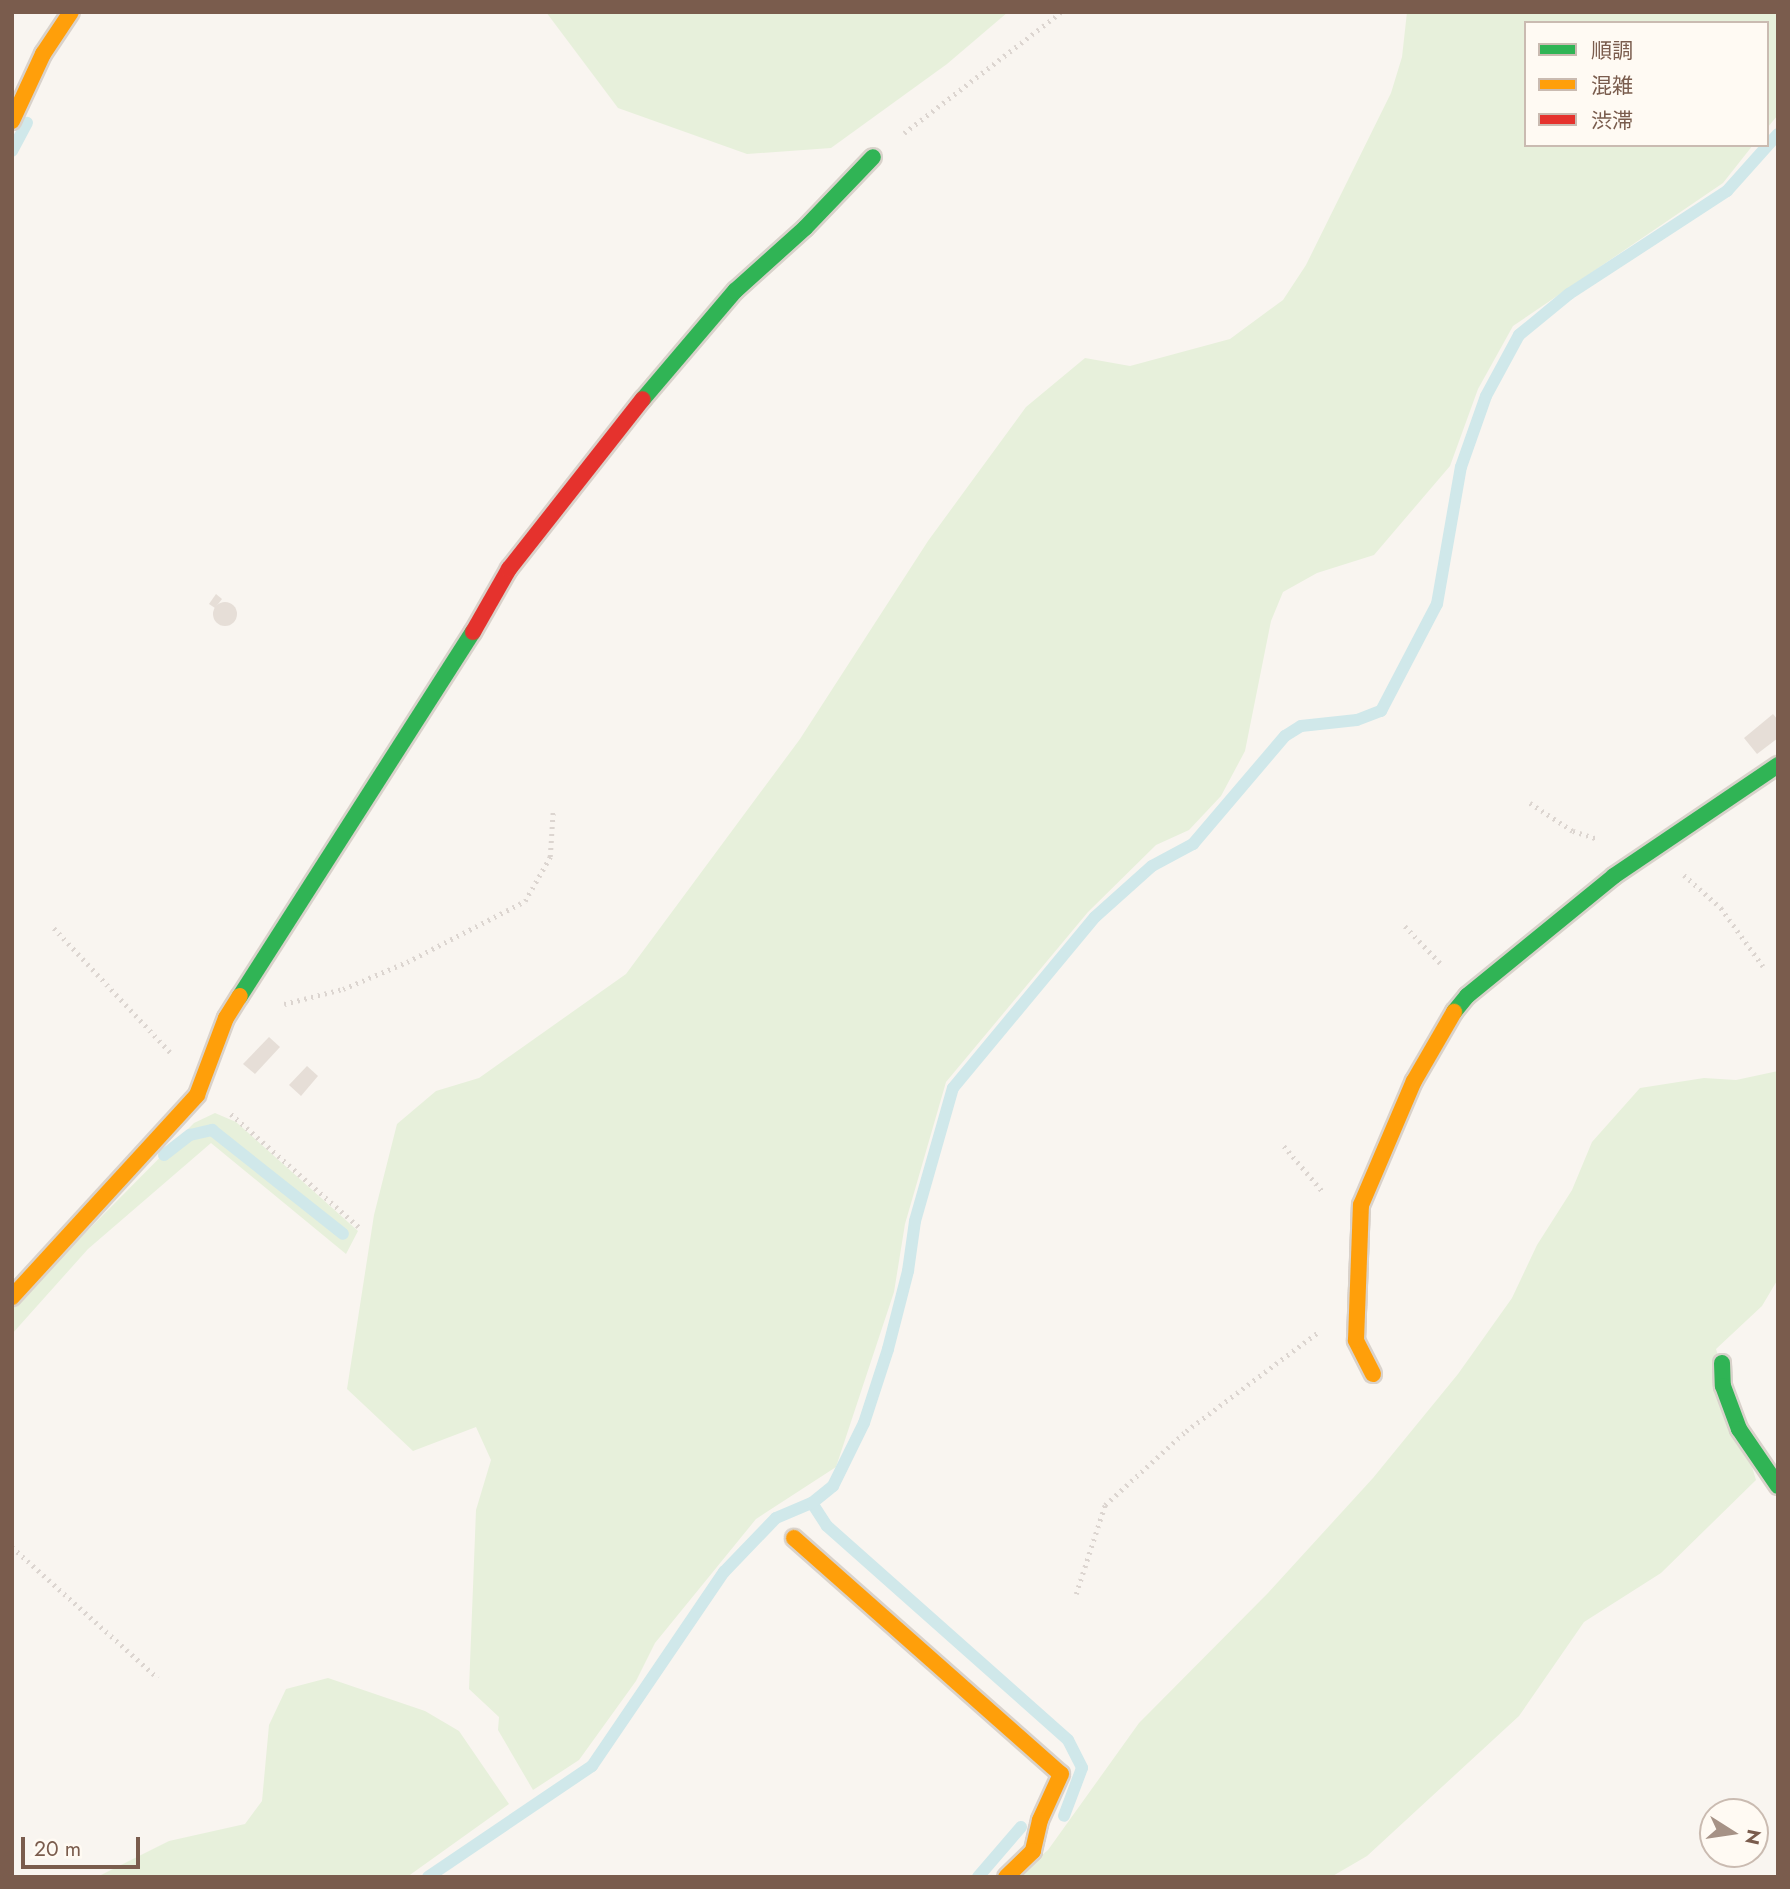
<!DOCTYPE html>
<meta charset="utf-8">
<style>
body{margin:0}
#map{position:relative;width:1790px;height:1889px;overflow:hidden;background:#f9f5f0;font-family:Jost,"Noto Sans JP",sans-serif}
div>[style]{position:absolute}
.green>*{inset:0;background:#e7f0db}
.stream>*{height:12px;margin:-6px;padding:0 6px;transform-origin:6px;border-radius:6px;background:#d0e8ea}
.building>*{inset:0;background:#e6ded7}
.round{border-radius:50%}
.path>*{height:4.5px;margin-top:-2.25px;transform-origin:0;background:repeating-linear-gradient(90deg,#dcd5d0 0 2px,transparent 0 7px)}
.roads{filter:drop-shadow(2px 0 #d9d2cb) drop-shadow(-2px 0 #d9d2cb) drop-shadow(0 2px #d9d2cb) drop-shadow(0 -2px #d9d2cb)}
.fast>*{height:16px;margin:-8px;padding:0 8px;transform-origin:8px;border-radius:8px;background:#30b455}
.slow>*{height:16px;margin:-8px;padding:0 8px;transform-origin:8px;border-radius:8px;background:#ff9f0a}
.jam>*{height:16px;margin:-8px;padding:0 8px;transform-origin:8px;border-radius:8px;background:#e5322d}
span{translate:-50% -50%;white-space:nowrap;text-align:center;line-height:1.15;-webkit-text-stroke:5px #fffaf3;paint-order:stroke}
.frame{position:absolute;inset:0;border:14px solid #7a5c4d;pointer-events:none}
.legend{position:absolute;left:1524px;top:21px;width:245px;height:126px;box-sizing:border-box;background:#fffaf3;border:2px solid #cabbb1;margin:0;padding:9px 12px;list-style:none;font-size:21px;color:#7a5c4d}
.legend li{display:flex;align-items:center;gap:14px;height:35px}
.legend b{width:35px;border:2px solid #cabbb1}
.north{position:absolute;left:1699px;top:1798px;width:70px;height:70px;box-sizing:border-box;background:#fffaf3;border:2px solid #cabbb1;border-radius:50%;rotate:102deg;font-size:19px;font-weight:700;line-height:28px;text-align:center;color:#7a5c4d}
.north::after{content:'';display:block;margin:auto;width:24px;height:32px;background:#a69286;clip-path:polygon(50% 0,100% 100%,50% 72%,0 100%)}
.scale{position:absolute;left:21px;top:1837px;width:119px;height:32px;box-sizing:border-box;border:4px solid #7a5c4d;border-top:0;padding-left:9px;font-size:21px;line-height:24px;white-space:nowrap;color:#7a5c4d;-webkit-text-stroke:5px #fffaf3;paint-order:stroke}
</style>
<div id="map">
<div class="green">
<i style="clip-path:polygon(546px 12px,1008px 12px,947px 64px,831px 148px,747px 154px,618px 108px)"></i>
<i style="clip-path:polygon(1407px 12px,1778px 12px,1778px 115px,1767px 128px,1767px 23px,1526px 23px,1526px 145px,1753px 145px,1723px 183px,1513px 326px,1478px 389px,1450px 466px,1374px 555px,1317px 573px,1283px 592px,1271px 621px,1245px 751px,1221px 796px,1189px 830px,1156px 845px,1088px 912px,946px 1082px,905px 1224px,894px 1292px,836px 1467px,756px 1519px,655px 1643px,636px 1681px,579px 1760px,533px 1790px,498px 1730px,499px 1717px,469px 1689px,476px 1510px,491px 1460px,476px 1427px,413px 1451px,347px 1389px,374px 1215px,397px 1124px,436px 1091px,479px 1078px,626px 974px,800px 739px,928px 541px,1026px 407px,1085px 358px,1130px 366px,1230px 339px,1283px 300px,1306px 265px,1391px 93px,1402px 57px)"></i>
<i style="clip-path:polygon(1778px 1071px,1778px 1279px,1762px 1306px,1716px 1349px,1756px 1480px,1661px 1573px,1584px 1622px,1519px 1716px,1367px 1856px,1331px 1877px,1015px 1877px,1048px 1850px,1139px 1723px,1268px 1593px,1373px 1478px,1458px 1374px,1512px 1298px,1537px 1245px,1572px 1190px,1592px 1142px,1640px 1088px,1704px 1078px,1736px 1080px)"></i>
<i style="clip-path:polygon(215px 1113px,236px 1122px,358px 1231px,346px 1254px,211px 1143px,88px 1249px,12px 1334px,12px 1307px,194px 1123px)"></i>
<i style="clip-path:polygon(328px 1678px,425px 1711px,459px 1731px,509px 1804px,407px 1877px,97px 1877px,169px 1841px,245px 1824px,262px 1801px,269px 1725px,286px 1689px)"></i>
</div>
<div class="stream">
<i style="left:12px;top:151px;width:32px;rotate:-62deg"></i>
<i style="left:164px;top:1155px;width:33px;rotate:-38deg"></i>
<i style="left:190px;top:1135px;width:23px;rotate:-13deg"></i>
<i style="left:212px;top:1130px;width:167px;rotate:38.4deg"></i>
<i style="left:812px;top:1503px;width:27px;rotate:57deg"></i>
<i style="left:827px;top:1526px;width:322px;rotate:41.6deg"></i>
<i style="left:1068px;top:1740px;width:31px;rotate:63deg"></i>
<i style="left:1082px;top:1768px;width:51px;rotate:110.6deg"></i>
<i style="left:428px;top:1877px;width:198px;rotate:-34.1deg"></i>
<i style="left:592px;top:1766px;width:235px;rotate:-55.8deg"></i>
<i style="left:724px;top:1572px;width:75px;rotate:-46.1deg"></i>
<i style="left:776px;top:1518px;width:39px;rotate:-23deg"></i>
<i style="left:812px;top:1503px;width:27px;rotate:-39deg"></i>
<i style="left:833px;top:1486px;width:70px;rotate:-63.8deg"></i>
<i style="left:864px;top:1423px;width:78px;rotate:-72deg"></i>
<i style="left:888px;top:1349px;width:81px;rotate:-75.6deg"></i>
<i style="left:908px;top:1271px;width:50px;rotate:-82deg"></i>
<i style="left:915px;top:1221px;width:138px;rotate:-74.1deg"></i>
<i style="left:953px;top:1088px;width:222px;rotate:-50.3deg"></i>
<i style="left:1095px;top:917px;width:76px;rotate:-41.8deg"></i>
<i style="left:1152px;top:866px;width:47px;rotate:-28.2deg"></i>
<i style="left:1193px;top:844px;width:142px;rotate:-49.6deg"></i>
<i style="left:1285px;top:736px;width:19px;rotate:-32deg"></i>
<i style="left:1301px;top:726px;width:56px;rotate:-6.1deg"></i>
<i style="left:1357px;top:720px;width:26px;rotate:-21deg"></i>
<i style="left:1381px;top:711px;width:121px;rotate:-62.4deg"></i>
<i style="left:1437px;top:604px;width:139px;rotate:-80.1deg"></i>
<i style="left:1461px;top:467px;width:75px;rotate:-70.6deg"></i>
<i style="left:1486px;top:396px;width:69px;rotate:-61.6deg"></i>
<i style="left:1519px;top:335px;width:65px;rotate:-39.4deg"></i>
<i style="left:1569px;top:294px;width:189px;rotate:-33.1deg"></i>
<i style="left:1727px;top:191px;width:76px;rotate:-48.2deg"></i>
<i style="left:978px;top:1877px;width:66px;rotate:-49.3deg"></i>
</div>
<div class="building">
<i style="clip-path:polygon(216px 594px,222px 599px,215px 608px,209px 604px)"></i>
<i class="round" style="left:213px;top:602px;width:24px;height:24px"></i>
<i style="clip-path:polygon(1773px 714px,1778px 720px,1778px 738px,1757px 754px,1744px 738px)"></i>
<i style="clip-path:polygon(269px 1037px,280px 1047px,255px 1074px,243px 1064px)"></i>
<i style="clip-path:polygon(307px 1066px,318px 1076px,301px 1096px,289px 1085px)"></i>
</div>
<div class="path">
<i style="left:904px;top:133px;width:198px;rotate:-37.6deg"></i>
<i style="left:1530px;top:803px;width:51px;rotate:33.1deg"></i>
<i style="left:1573px;top:831px;width:25px;rotate:18deg"></i>
<i style="left:1684px;top:875px;width:50px;rotate:41.7deg"></i>
<i style="left:1721px;top:908px;width:72px;rotate:54.1deg"></i>
<i style="left:1405px;top:926px;width:55px;rotate:46.5deg"></i>
<i style="left:54px;top:928px;width:173px;rotate:46.9deg"></i>
<i style="left:284px;top:1004px;width:61px;rotate:-14.3deg"></i>
<i style="left:343px;top:989px;width:69px;rotate:-22.9deg"></i>
<i style="left:407px;top:962px;width:133px;rotate:-27.3deg"></i>
<i style="left:525px;top:901px;width:51px;rotate:-60.4deg"></i>
<i style="left:550px;top:857px;width:46px;rotate:-86.3deg"></i>
<i style="left:231px;top:1114px;width:171px;rotate:41.4deg"></i>
<i style="left:1284px;top:1146px;width:62px;rotate:49.6deg"></i>
<i style="left:12px;top:1547px;width:196px;rotate:41.9deg"></i>
<i style="left:1076px;top:1594px;width:94px;rotate:-72deg"></i>
<i style="left:1105px;top:1505px;width:110px;rotate:-42.4deg"></i>
<i style="left:1186px;top:1431px;width:164px;rotate:-36.8deg"></i>
</div>
<div class="roads">
<div class="fast">
<i style="left:643px;top:399px;width:142px;rotate:-49.6deg"></i>
<i style="left:735px;top:291px;width:94px;rotate:-42deg"></i>
<i style="left:805px;top:228px;width:98px;rotate:-46.2deg"></i>
<i style="left:240px;top:996px;width:432px;rotate:-57.4deg"></i>
<i style="left:1454px;top:1012px;width:21px;rotate:-51deg"></i>
<i style="left:1467px;top:996px;width:190px;rotate:-39.2deg"></i>
<i style="left:1614px;top:876px;width:198px;rotate:-34.1deg"></i>
<i style="left:1722px;top:1363px;width:23px;rotate:88deg"></i>
<i style="left:1723px;top:1386px;width:46px;rotate:69.6deg"></i>
<i style="left:1739px;top:1429px;width:69px;rotate:55.6deg"></i>
</div>
<div class="slow">
<i style="left:12px;top:121px;width:74px;rotate:-65.2deg"></i>
<i style="left:43px;top:54px;width:50px;rotate:-56.3deg"></i>
<i style="left:12px;top:1297px;width:274px;rotate:-47.5deg"></i>
<i style="left:197px;top:1095px;width:82px;rotate:-69.4deg"></i>
<i style="left:226px;top:1018px;width:26px;rotate:-58deg"></i>
<i style="left:1373px;top:1374px;width:38px;rotate:-117deg"></i>
<i style="left:1356px;top:1340px;width:135px;rotate:-87.9deg"></i>
<i style="left:1361px;top:1205px;width:135px;rotate:-66.9deg"></i>
<i style="left:1414px;top:1081px;width:80px;rotate:-59.9deg"></i>
<i style="left:794px;top:1538px;width:356px;rotate:41.5deg"></i>
<i style="left:1061px;top:1774px;width:51px;rotate:114.5deg"></i>
<i style="left:1040px;top:1820px;width:32px;rotate:103deg"></i>
<i style="left:1033px;top:1851px;width:37px;rotate:136deg"></i>
</div>
<div class="jam">
<i style="left:473px;top:632px;width:73px;rotate:-60.3deg"></i>
<i style="left:509px;top:569px;width:216px;rotate:-51.8deg"></i>
</div>
</div>
<div class="frame"></div>
<ul class="legend">
<li><b style="height:9px;background:#30b455"></b>順調</li>
<li><b style="height:9px;background:#ff9f0a"></b>混雑</li>
<li><b style="height:9px;background:#e5322d"></b>渋滞</li>
</ul>
<div class="north">N</div>
<div class="scale">20 m</div>
</div>
